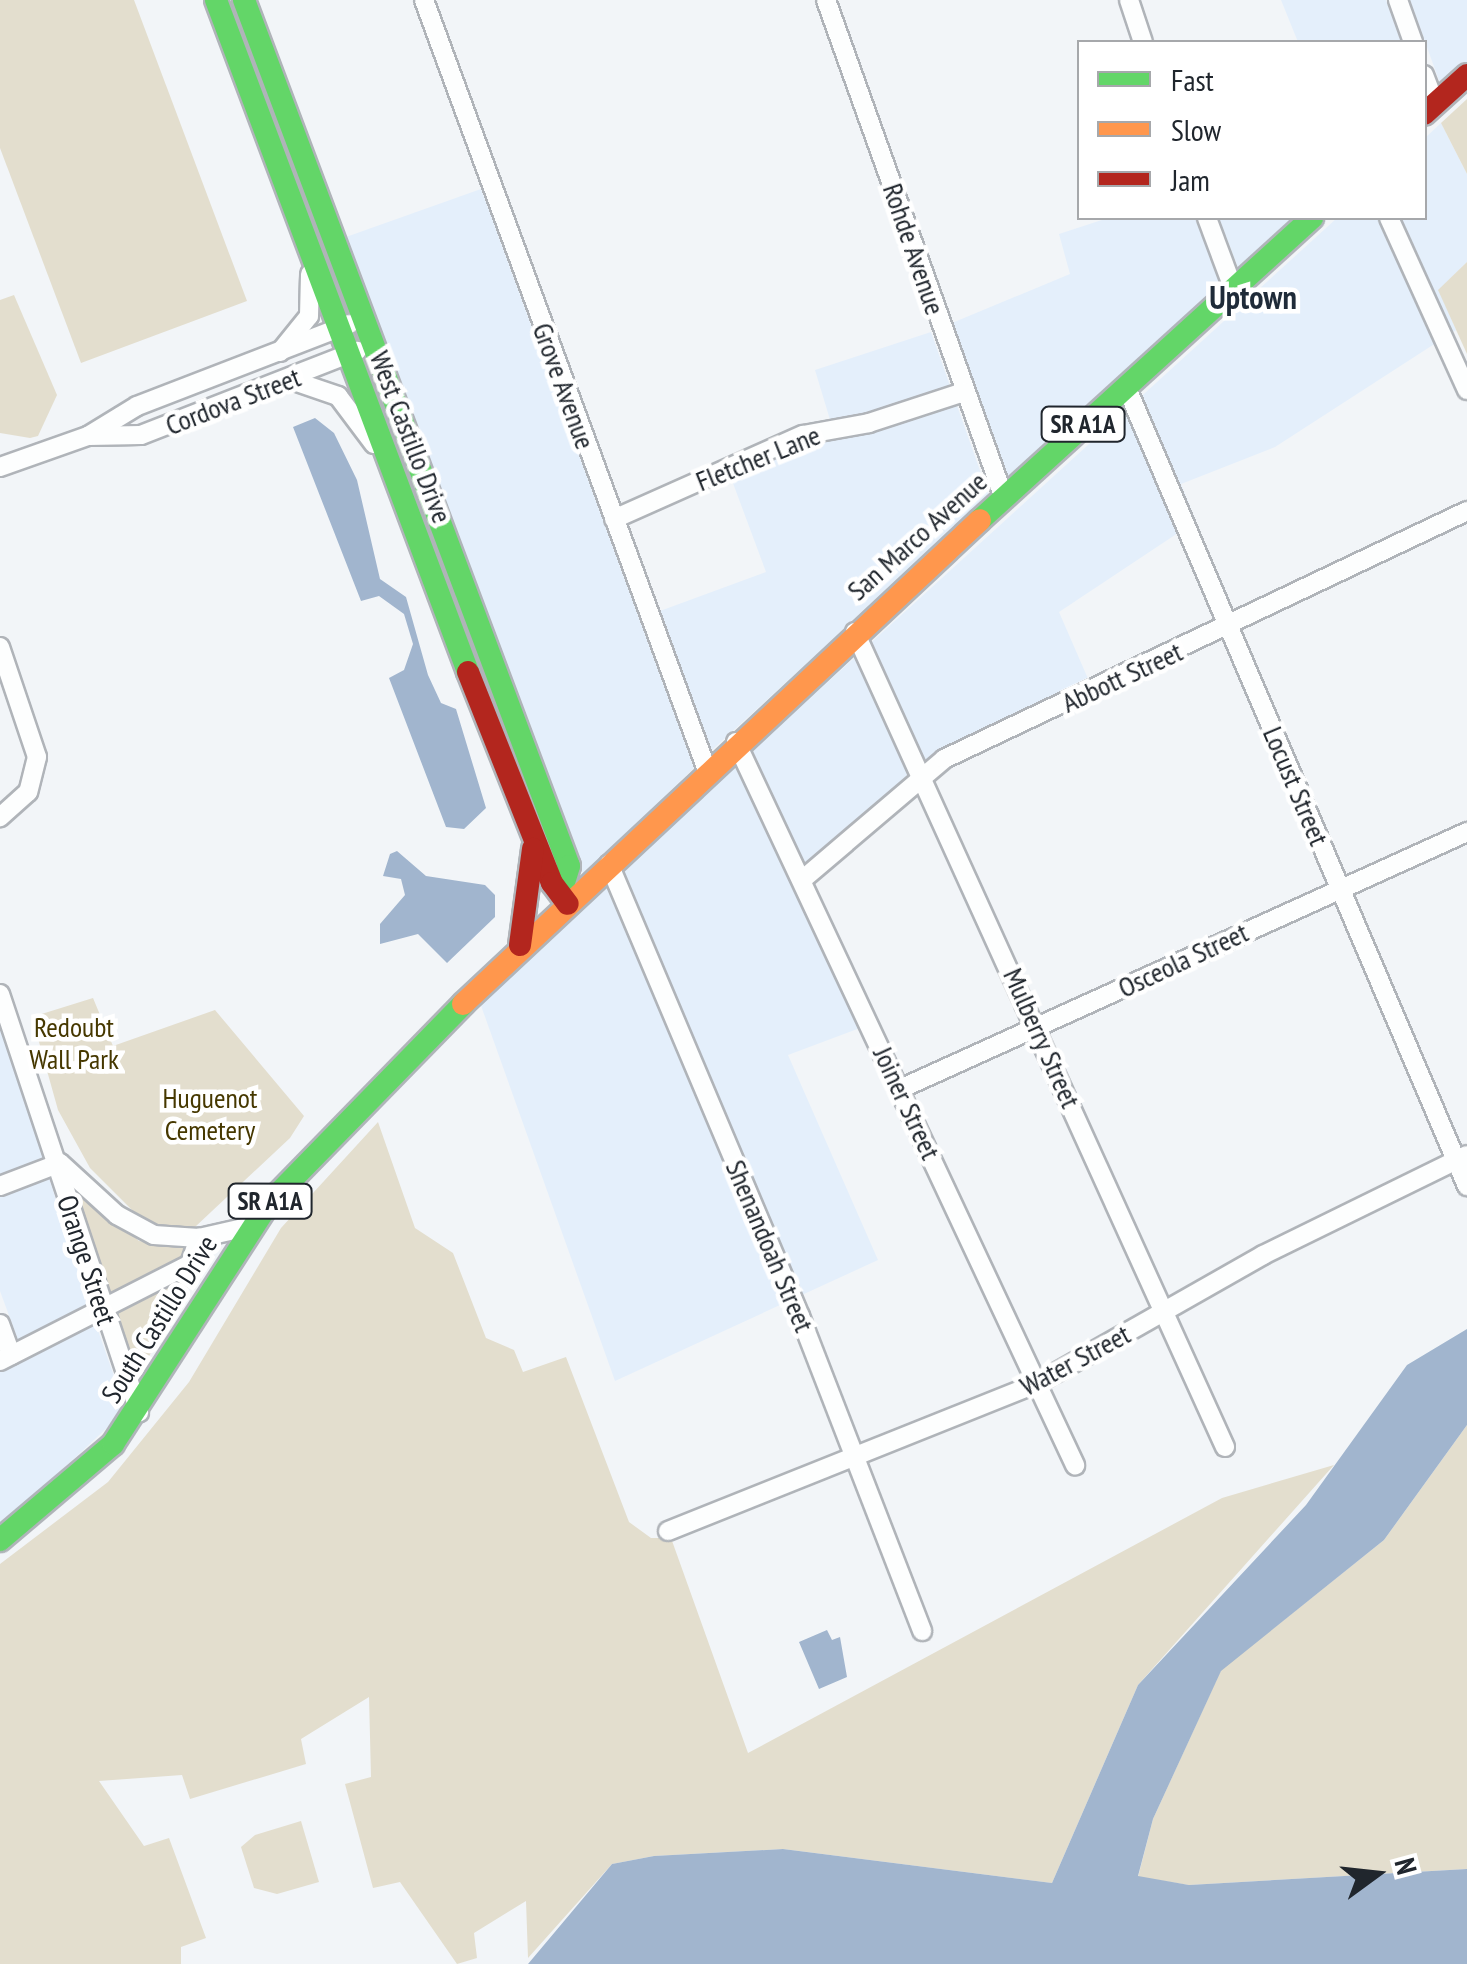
<!DOCTYPE html>
<style>
body{margin:0}
#map{position:relative;width:1467px;height:1964px;overflow:hidden;background:#f2f5f8;font-family:"PT Sans Narrow",sans-serif}
div>[style]{position:absolute}
.built>*{inset:0;background:#e4effb}
.green>*{inset:0;background:#e3dece}
.water>*{inset:0;background:#a1b5ce}
.roads{filter:drop-shadow(2px 0 #b0b4b9) drop-shadow(-2px 0 #b0b4b9) drop-shadow(0 2px #b0b4b9) drop-shadow(0 -2px #b0b4b9)}
.street>*{height:18px;margin:-9px;padding:0 9px;transform-origin:9px;border-radius:9px;background:#fdfefe}
.fast>*{height:22px;margin:-11px;padding:0 11px;transform-origin:11px;border-radius:11px;background:#63d668}
.slow>*{height:22px;margin:-11px;padding:0 11px;transform-origin:11px;border-radius:11px;background:#ff974d}
.jam>*{height:22px;margin:-11px;padding:0 11px;transform-origin:11px;border-radius:11px;background:#b3261e}
span{translate:-50% -50%;white-space:nowrap;text-align:center;line-height:1.15;-webkit-text-stroke:9px #fff;paint-order:stroke}
.shield-label span{padding:2px 8px;background:#fff;border:2px solid;border-radius:8px;-webkit-text-stroke-width:0}
.shield-label{font-size:25px;color:#20262d;font-weight:700}
.street-label{font-size:28px;color:#20262d}
.park-label{font-size:28px;color:#463800}
.quarter-label{font-size:32px;color:#1f2b39;font-weight:700}
.legend{position:absolute;left:1077px;top:40px;width:350px;height:180px;box-sizing:border-box;background:#fff;border:2px solid #a6a8ab;margin:0;padding:12px 18px;list-style:none;font-size:30px;color:#20262d}
.legend li{display:flex;align-items:center;gap:20px;height:50px}
.legend b{width:50px;border:2px solid #a6a8ab}
.north{position:absolute;left:1327px;top:1824px;width:100px;height:100px;-webkit-text-stroke:8px #fff;paint-order:stroke;rotate:75deg;font-size:28px;font-weight:700;line-height:40px;text-align:center;color:#20262d}
.north::after{content:'';display:block;margin:auto;width:35px;height:45px;background:#20262d;clip-path:polygon(50% 0,100% 100%,50% 72%,0 100%)}
</style>
<div id="map">
<div class="built">
<i style="clip-path:polygon(1281px 0,1386px 0,1401px 42px,1298px 42px)"></i>
<i style="clip-path:polygon(1410px 0,1467px 0,1467px 62px,1441px 86px)"></i>
<i style="clip-path:polygon(1441px 123px,1467px 174px,1467px 262px,1439px 290px,1456px 330px,1275px 447px,1181px 484px,1196px 521px,1059px 612px,1089px 681px,939px 750px,792px 886px,860px 1028px,788px 1055px,878px 1260px,615px 1381px,479px 1000px,1337px 218px,1424px 218px,1425px 138px)"></i>
<i style="clip-path:polygon(481px 189px,694px 768px,583px 874px,346px 237px)"></i>
<i style="clip-path:polygon(1108px 218px,1195px 218px,1221px 286px,1007px 479px,952px 323px,1070px 274px,1059px 234px)"></i>
<i style="clip-path:polygon(1219px 218px,1297px 218px,1239px 270px)"></i>
<i style="clip-path:polygon(931px 332px,989px 496px,711px 751px,660px 611px,766px 572px,724px 459px,801px 426px,831px 423px,815px 370px)"></i>
<i style="clip-path:polygon(0 1027px,47px 1158px,0 1176px)"></i>
<i style="clip-path:polygon(49px 1178px,89px 1303px,18px 1340px,0 1291px,0 1197px)"></i>
<i style="clip-path:polygon(95px 1322px,126px 1410px,0 1528px,0 1372px)"></i>
</div>
<div class="green">
<i style="clip-path:polygon(0 0,134px 0,247px 301px,81px 363px,0 148px)"></i>
<i style="clip-path:polygon(1467px 99px,1467px 174px,1441px 123px)"></i>
<i style="clip-path:polygon(1467px 262px,1467px 354px,1438px 290px)"></i>
<i style="clip-path:polygon(14px 295px,57px 395px,38px 436px,30px 438px,0 433px,0 300px)"></i>
<i style="clip-path:polygon(93px 998px,113px 1046px,215px 1010px,304px 1116px,290px 1138px,195px 1227px,154px 1226px,135px 1213px,90px 1168px,58px 1110px,32px 1017px)"></i>
<i style="clip-path:polygon(378px 1122px,415px 1228px,453px 1253px,486px 1338px,514px 1350px,523px 1372px,566px 1357px,629px 1522px,651px 1538px,671px 1538px,748px 1753px,1222px 1498px,1334px 1465px,1138px 1685px,1052px 1883px,783px 1849px,654px 1856px,612px 1864px,528px 1958px,526px 1901px,474px 1933px,477px 1958px,457px 1964px,400px 1882px,373px 1888px,345px 1784px,371px 1777px,369px 1697px,301px 1739px,306px 1764px,190px 1799px,182px 1775px,99px 1781px,144px 1846px,169px 1838px,206px 1938px,181px 1947px,181px 1964px,0 1964px,0 1564px,108px 1482px,189px 1382px,281px 1228px)"></i>
<i style="clip-path:polygon(68px 1178px,139px 1241px,211px 1247px,144px 1365px,133px 1361px)"></i>
<i style="clip-path:polygon(1467px 1425px,1467px 1869px,1189px 1885px,1138px 1877px,1153px 1819px,1221px 1670px,1384px 1540px)"></i>
<i style="clip-path:polygon(301px 1821px,319px 1882px,277px 1894px,254px 1888px,241px 1847px,255px 1835px)"></i>
</div>
<div class="water">
<i style="clip-path:polygon(315px 418px,334px 433px,357px 480px,380px 579px,406px 597px,428px 675px,441px 703px,456px 709px,486px 808px,464px 829px,446px 827px,389px 678px,404px 670px,413px 644px,404px 614px,379px 596px,361px 601px,293px 427px)"></i>
<i style="clip-path:polygon(397px 851px,426px 876px,485px 885px,495px 895px,495px 917px,447px 963px,418px 934px,380px 944px,380px 924px,405px 895px,401px 879px,383px 876px,390px 854px)"></i>
<i style="clip-path:polygon(1467px 1329px,1467px 1425px,1384px 1540px,1221px 1671px,1153px 1819px,1138px 1876px,1189px 1885px,1467px 1869px,1467px 1964px,528px 1964px,612px 1864px,654px 1856px,783px 1849px,1052px 1883px,1138px 1685px,1306px 1505px,1407px 1365px)"></i>
<i style="clip-path:polygon(827px 1630px,832px 1640px,840px 1637px,847px 1677px,819px 1689px,799px 1642px)"></i>
</div>
<div class="roads">
<div class="street">
<i style="left:424px;top:0;width:820px;rotate:69.82deg"></i>
<i style="left:826px;top:0;width:529px;rotate:70.33deg"></i>
<i style="left:1129px;top:0;width:44px;rotate:71.6deg"></i>
<i style="left:1398px;top:0;width:45px;rotate:70.3deg"></i>
<i style="left:1424px;top:75px;width:31px;rotate:69deg"></i>
<i style="left:1207px;top:218px;width:75px;rotate:69.6deg"></i>
<i style="left:1389px;top:218px;width:189px;rotate:65.6deg"></i>
<i style="left:280px;top:352px;width:46px;rotate:-51.1deg"></i>
<i style="left:309px;top:316px;width:42px;rotate:-88.6deg"></i>
<i style="left:291px;top:380px;width:50px;rotate:18.8deg"></i>
<i style="left:338px;top:396px;width:60px;rotate:53.1deg"></i>
<i style="left:1126px;top:386px;width:870px;rotate:66.91deg"></i>
<i style="left:88px;top:436px;width:53px;rotate:-1.1deg"></i>
<i style="left:141px;top:435px;width:232px;rotate:-21.3deg"></i>
<i style="left:0;top:467px;width:93px;rotate:-19.4deg"></i>
<i style="left:88px;top:436px;width:57px;rotate:-31.5deg"></i>
<i style="left:137px;top:406px;width:228px;rotate:-21.1deg"></i>
<i style="left:614px;top:519px;width:207px;rotate:-24deg"></i>
<i style="left:803px;top:435px;width:67px;rotate:-10.3deg"></i>
<i style="left:869px;top:423px;width:100px;rotate:-18.1deg"></i>
<i style="left:855px;top:632px;width:895px;rotate:65.58deg"></i>
<i style="left:0;top:647px;width:116px;rotate:71.4deg"></i>
<i style="left:37px;top:757px;width:36px;rotate:104deg"></i>
<i style="left:28px;top:792px;width:38px;rotate:138deg"></i>
<i style="left:736px;top:742px;width:799px;rotate:64.88deg"></i>
<i style="left:609px;top:864px;width:491px;rotate:67.1deg"></i>
<i style="left:800px;top:1316px;width:338px;rotate:68.8deg"></i>
<i style="left:802px;top:880px;width:187px;rotate:-40.4deg"></i>
<i style="left:944px;top:759px;width:579px;rotate:-25.37deg"></i>
<i style="left:0;top:994px;width:441px;rotate:71.6deg"></i>
<i style="left:900px;top:1089px;width:623px;rotate:-24.38deg"></i>
<i style="left:60px;top:1163px;width:77px;rotate:42.4deg"></i>
<i style="left:117px;top:1215px;width:42px;rotate:28.4deg"></i>
<i style="left:154px;top:1235px;width:45px;rotate:3.8deg"></i>
<i style="left:199px;top:1238px;width:54px;rotate:-12.8deg"></i>
<i style="left:0;top:1186px;width:64px;rotate:-21deg"></i>
<i style="left:0;top:1324px;width:33px;rotate:70deg"></i>
<i style="left:0;top:1361px;width:213px;rotate:-27deg"></i>
<i style="left:190px;top:1264px;width:28px;rotate:-71deg"></i>
<i style="left:668px;top:1531px;width:399px;rotate:-21.8deg"></i>
<i style="left:1038px;top:1383px;width:259px;rotate:-29.6deg"></i>
<i style="left:1263px;top:1255px;width:227px;rotate:-26.1deg"></i>
</div>
<div class="fast">
<i style="left:216px;top:0;width:718px;rotate:69.44deg"></i>
<i style="left:244px;top:0;width:925px;rotate:69.43deg"></i>
<i style="left:569px;top:866px;width:24px;rotate:107deg"></i>
<i style="left:980px;top:520px;width:449px;rotate:-42.3deg"></i>
<i style="left:0;top:1540px;width:148px;rotate:-40.3deg"></i>
<i style="left:113px;top:1444px;width:286px;rotate:-57.1deg"></i>
<i style="left:268px;top:1204px;width:279px;rotate:-45.7deg"></i>
</div>
<div class="slow">
<i style="left:463px;top:1004px;width:708px;rotate:-43.11deg"></i>
</div>
<div class="jam">
<i style="left:1424px;top:114px;width:58px;rotate:-42.2deg"></i>
<i style="left:468px;top:672px;width:227px;rotate:68.3deg"></i>
<i style="left:552px;top:883px;width:26px;rotate:53deg"></i>
<i style="left:520px;top:945px;width:97px;rotate:-82.3deg"></i>
</div>
</div>
<div class="shield-label">
<span style="left:1083px;top:424px">SR A1A</span>
<span style="left:270px;top:1201px">SR A1A</span>
</div>
<div class="street-label">
<span style="left:914px;top:249px;rotate:71deg">Rohde Avenue</span>
<span style="left:564px;top:386px;rotate:70deg">Grove Avenue</span>
<span style="left:233px;top:401px;rotate:-21deg">Cordova Street</span>
<span style="left:411px;top:437px;rotate:69deg">West Castillo Drive</span>
<span style="left:758px;top:458px;rotate:-22deg">Fletcher Lane</span>
<span style="left:917px;top:536px;rotate:-42deg">San Marco Avenue</span>
<span style="left:1122px;top:677px;rotate:-25deg">Abbott Street</span>
<span style="left:1296px;top:786px;rotate:67deg">Locust Street</span>
<span style="left:1183px;top:960px;rotate:-25deg">Osceola Street</span>
<span style="left:1042px;top:1038px;rotate:66deg">Mulberry Street</span>
<span style="left:907px;top:1103px;rotate:65deg">Joiner Street</span>
<span style="left:770px;top:1246px;rotate:67deg">Shenandoah Street</span>
<span style="left:87px;top:1260px;rotate:72deg">Orange Street</span>
<span style="left:159px;top:1319px;rotate:-58deg">South Castillo Drive</span>
<span style="left:1075px;top:1360px;rotate:-28deg">Water Street</span>
</div>
<div class="park-label">
<span style="left:74px;top:1043px">Redoubt<br>Wall Park</span>
<span style="left:210px;top:1114px">Huguenot<br>Cemetery</span>
</div>
<div class="quarter-label">
<span style="left:1253px;top:297px">Uptown</span>
</div>
<ul class="legend">
<li><b style="height:12px;background:#63d668"></b>Fast</li>
<li><b style="height:12px;background:#ff974d"></b>Slow</li>
<li><b style="height:12px;background:#b3261e"></b>Jam</li>
</ul>
<div class="north">N</div>
</div>
